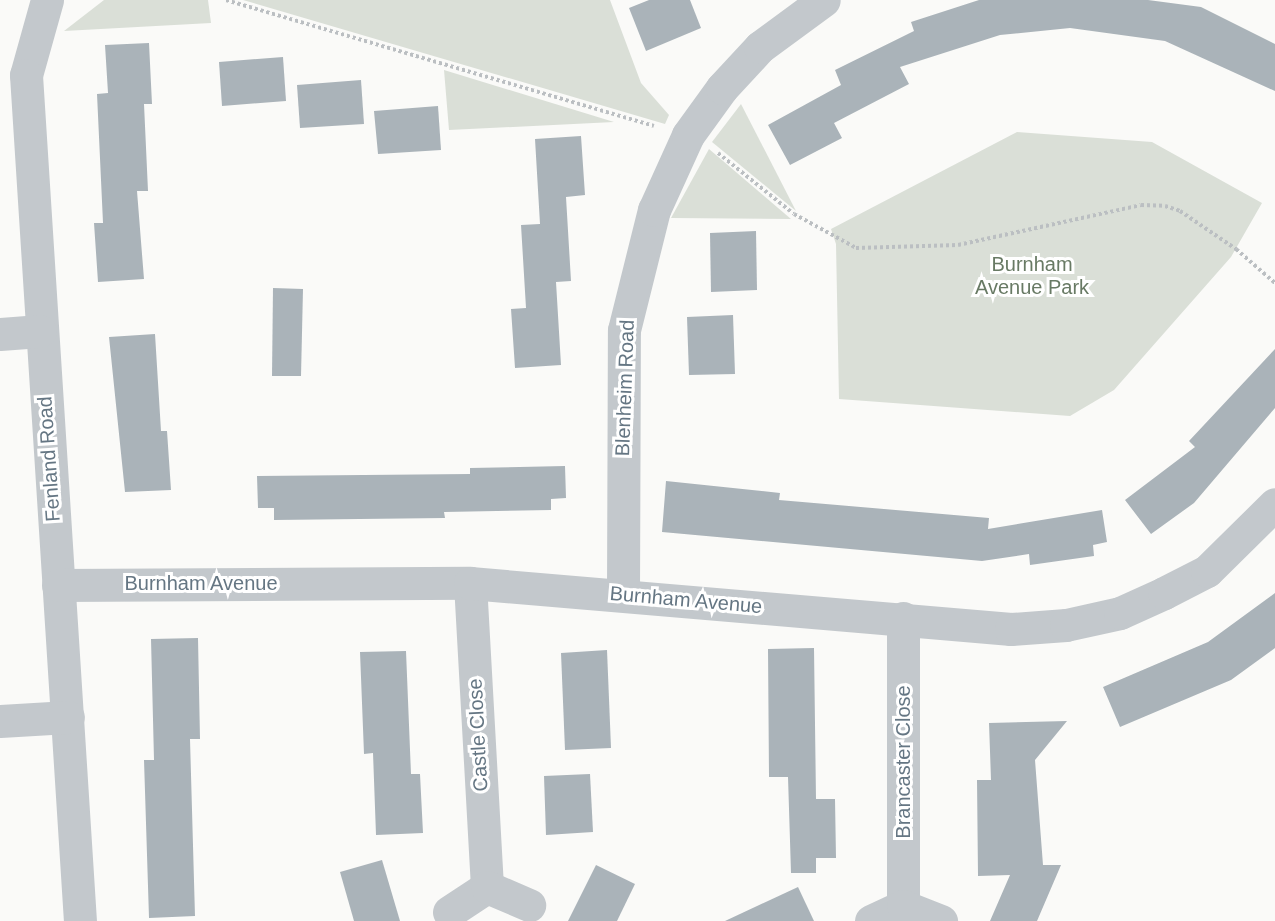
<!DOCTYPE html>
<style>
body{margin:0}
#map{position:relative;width:1275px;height:921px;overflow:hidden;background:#fafaf8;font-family:Arial,sans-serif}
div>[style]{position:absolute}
.green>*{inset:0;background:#dadfd7}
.building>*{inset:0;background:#aab3b9}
.path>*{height:4px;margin-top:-2px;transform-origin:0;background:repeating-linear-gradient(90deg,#bbbfc2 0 3px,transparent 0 6px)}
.street>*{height:33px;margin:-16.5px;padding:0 16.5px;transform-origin:16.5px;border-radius:16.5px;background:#c3c8cc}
span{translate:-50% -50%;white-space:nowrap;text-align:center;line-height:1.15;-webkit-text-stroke:6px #fff;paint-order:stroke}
.park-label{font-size:20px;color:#687a64}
.street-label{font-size:20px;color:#657683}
</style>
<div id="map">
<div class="green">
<i style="clip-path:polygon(104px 0,208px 0,211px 23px,64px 31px)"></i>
<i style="clip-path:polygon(243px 0,610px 0,641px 83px,669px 115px,665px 124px)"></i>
<i style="clip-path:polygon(444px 70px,614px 122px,449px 130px)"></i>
<i style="clip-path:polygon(741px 104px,796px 211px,712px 142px)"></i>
<i style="clip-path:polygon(1017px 132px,1152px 142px,1262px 203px,1231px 257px,1114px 390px,1070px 416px,839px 399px,836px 244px,831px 229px)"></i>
<i style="clip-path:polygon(709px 149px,791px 219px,671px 218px)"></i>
</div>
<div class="building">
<i style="clip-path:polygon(649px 0,690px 0,701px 28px,646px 51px,629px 8px)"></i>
<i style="clip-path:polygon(979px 0,1148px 0,1201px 7px,1275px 44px,1275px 91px,1165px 41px,1070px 28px,1000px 35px,900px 67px,909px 84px,834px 123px,842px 138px,790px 165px,768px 125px,841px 85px,835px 70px,914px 31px,911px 22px)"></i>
<i style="clip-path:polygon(149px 43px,152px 104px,144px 104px,148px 191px,137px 191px,144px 279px,98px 282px,94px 223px,103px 223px,97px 94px,108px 93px,105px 45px)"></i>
<i style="clip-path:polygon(283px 57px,286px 101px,222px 106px,219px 62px)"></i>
<i style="clip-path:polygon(361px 80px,364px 124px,300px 128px,297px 85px)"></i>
<i style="clip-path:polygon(438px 106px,441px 150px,378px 154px,374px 111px)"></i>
<i style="clip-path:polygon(581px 136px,585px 195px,566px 197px,571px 281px,556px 282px,561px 365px,515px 368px,511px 309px,526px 308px,521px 225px,540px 224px,535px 139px)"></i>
<i style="clip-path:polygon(756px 231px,757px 290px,711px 292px,710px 233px)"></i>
<i style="clip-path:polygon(273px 288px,303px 289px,301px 376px,272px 376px)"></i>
<i style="clip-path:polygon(733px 315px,735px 374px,689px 375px,687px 317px)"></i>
<i style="clip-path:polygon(155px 334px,161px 431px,167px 431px,171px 490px,125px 492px,109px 337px)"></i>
<i style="clip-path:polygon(1275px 349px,1275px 408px,1194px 503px,1151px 534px,1125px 500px,1195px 447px,1189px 441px)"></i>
<i style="clip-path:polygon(565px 466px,566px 498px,551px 499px,551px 510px,444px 512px,445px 518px,274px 520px,274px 508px,258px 508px,257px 476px,470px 474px,470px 468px)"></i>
<i style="clip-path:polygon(666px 481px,780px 493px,779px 500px,989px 518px,988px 529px,1102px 510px,1107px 542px,1093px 545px,1094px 556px,1030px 565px,1029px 554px,982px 561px,662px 532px)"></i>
<i style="clip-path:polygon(1275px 593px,1275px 648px,1231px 680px,1120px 727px,1103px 687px,1208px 642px)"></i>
<i style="clip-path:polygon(198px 638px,200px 739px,190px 739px,195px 916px,149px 918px,144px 760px,154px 760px,151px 639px)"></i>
<i style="clip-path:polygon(814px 648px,816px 799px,835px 799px,836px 858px,816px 858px,816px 873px,791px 873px,788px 777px,769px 777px,768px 649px)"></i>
<i style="clip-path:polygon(607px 650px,611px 748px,565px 750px,561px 653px)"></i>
<i style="clip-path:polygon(406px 651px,411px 774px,420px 774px,423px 833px,376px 835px,373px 753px,364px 754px,360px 652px)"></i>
<i style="clip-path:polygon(1067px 721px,1035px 760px,1043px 865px,1061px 865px,1037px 921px,990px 921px,1010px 875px,978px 876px,977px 780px,991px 780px,989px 723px)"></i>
<i style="clip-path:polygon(590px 774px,593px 832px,546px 835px,544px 776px)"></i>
<i style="clip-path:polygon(382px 860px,400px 921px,354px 921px,340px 872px)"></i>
<i style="clip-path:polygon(596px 865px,635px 884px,617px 921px,568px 921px)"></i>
<i style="clip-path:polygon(798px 887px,814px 921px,725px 921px)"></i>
</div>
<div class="path">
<i style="left:226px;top:0;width:446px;rotate:16.4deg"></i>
<i style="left:718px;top:153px;width:97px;rotate:38.8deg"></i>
<i style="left:794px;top:214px;width:71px;rotate:28.7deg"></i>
<i style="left:856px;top:248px;width:102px;rotate:-1.7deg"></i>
<i style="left:958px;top:245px;width:187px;rotate:-12.3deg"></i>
<i style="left:1141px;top:205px;width:24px;rotate:2deg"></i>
<i style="left:1165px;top:206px;width:16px;rotate:18deg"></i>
<i style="left:1180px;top:211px;width:68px;rotate:34.2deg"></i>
<i style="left:1236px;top:249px;width:52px;rotate:41.1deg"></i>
</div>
<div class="street">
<i style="left:47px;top:0;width:78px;rotate:105.6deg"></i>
<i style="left:26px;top:75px;width:848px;rotate:86.35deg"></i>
<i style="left:0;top:334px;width:40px;rotate:-4.3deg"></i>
<i style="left:470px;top:583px;width:304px;rotate:86.8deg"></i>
<i style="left:58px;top:585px;width:412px;rotate:-0.3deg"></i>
<i style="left:470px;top:583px;width:543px;rotate:4.86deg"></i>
<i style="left:1011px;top:629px;width:55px;rotate:-4.2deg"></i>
<i style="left:1066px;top:625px;width:55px;rotate:-12.5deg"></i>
<i style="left:1120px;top:613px;width:48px;rotate:-24.4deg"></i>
<i style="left:1164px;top:593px;width:48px;rotate:-27.1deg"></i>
<i style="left:1207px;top:571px;width:95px;rotate:-44.6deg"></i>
<i style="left:623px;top:594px;width:264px;rotate:-89.8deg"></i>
<i style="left:624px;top:330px;width:124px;rotate:-76deg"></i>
<i style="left:654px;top:210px;width:82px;rotate:-65.6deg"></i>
<i style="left:688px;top:135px;width:58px;rotate:-54.1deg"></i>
<i style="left:722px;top:88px;width:56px;rotate:-47.2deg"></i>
<i style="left:760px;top:47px;width:79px;rotate:-36.3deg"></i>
<i style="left:0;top:721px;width:68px;rotate:-3.4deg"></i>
<i style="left:903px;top:906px;width:288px;rotate:-90deg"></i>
<i style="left:449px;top:912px;width:45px;rotate:-33.3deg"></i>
<i style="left:487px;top:887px;width:46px;rotate:23.2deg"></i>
<i style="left:871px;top:921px;width:35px;rotate:-25deg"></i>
<i style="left:903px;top:906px;width:41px;rotate:21.5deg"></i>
</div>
<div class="park-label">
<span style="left:1032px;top:276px">Burnham<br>Avenue Park</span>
</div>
<div class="street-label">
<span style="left:625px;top:388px;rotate:-88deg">Blenheim Road</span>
<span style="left:49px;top:459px;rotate:-94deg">Fenland Road</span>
<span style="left:201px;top:583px">Burnham Avenue</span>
<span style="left:686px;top:600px;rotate:5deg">Burnham Avenue</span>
<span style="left:478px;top:735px;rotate:-93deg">Castle Close</span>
<span style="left:903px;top:762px;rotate:-90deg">Brancaster Close</span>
</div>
</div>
